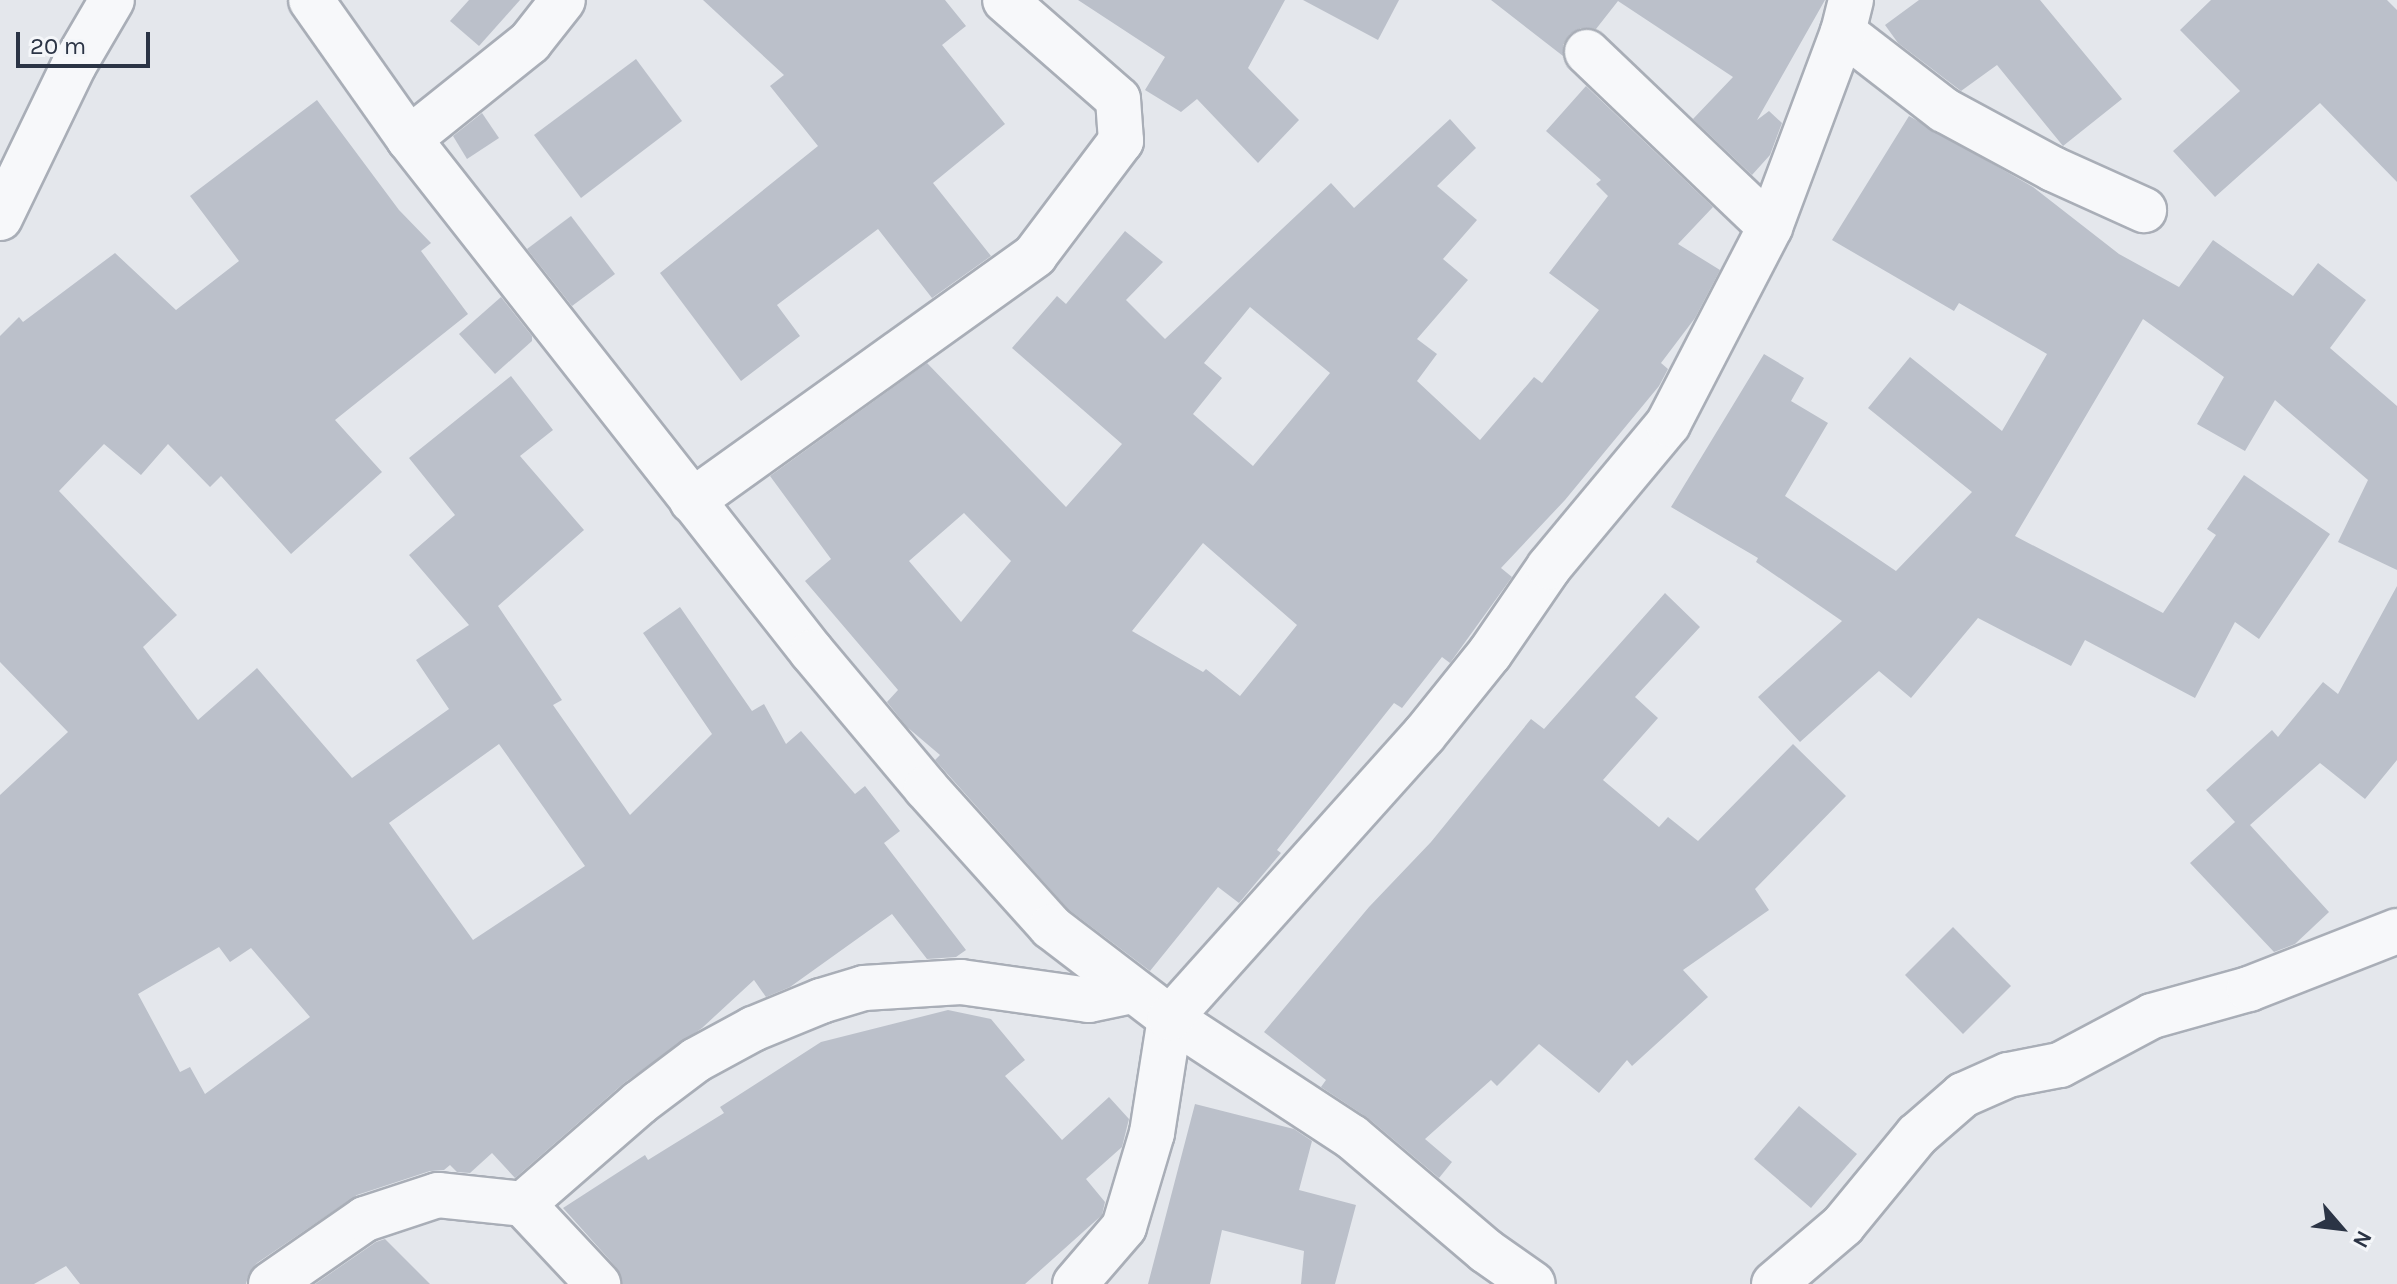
<!DOCTYPE html>
<style>
body{margin:0}
#map{position:relative;width:2397px;height:1284px;overflow:hidden;background:#e4e7ec;font-family:Karla,sans-serif}
div>[style]{position:absolute}
.building>*{inset:0;background:#bbc0ca}
.roads{filter:drop-shadow(2px 0 #a9aeb7) drop-shadow(-2px 0 #a9aeb7) drop-shadow(0 2px #a9aeb7) drop-shadow(0 -2px #a9aeb7)}
.minor>*{height:44px;margin:-22px;padding:0 22px;transform-origin:22px;border-radius:22px;background:#f7f8fa}
span{translate:-50% -50%;white-space:nowrap;text-align:center;line-height:1.15;-webkit-text-stroke:8px #f4f6f9;paint-order:stroke}
.north{position:absolute;left:2301px;top:1188px;width:80px;height:80px;-webkit-text-stroke:6px #f4f6f9;paint-order:stroke;rotate:118deg;font-size:22px;font-weight:700;line-height:32px;text-align:center;color:#2b3445}
.north::after{content:'';display:block;margin:auto;width:28px;height:36px;background:#2b3445;clip-path:polygon(50% 0,100% 100%,50% 72%,0 100%)}
.scale{position:absolute;left:16px;top:32px;width:134px;height:36px;box-sizing:border-box;border:4px solid #2b3445;border-top:0;padding-left:10px;font-size:24px;line-height:28px;white-space:nowrap;color:#2b3445;-webkit-text-stroke:6px #f4f6f9;paint-order:stroke}
</style>
<div id="map">
<div class="building">
<i style="clip-path:polygon(469px 0,520px 0,479px 46px,450px 21px)"></i>
<i style="clip-path:polygon(703px 0,945px 0,966px 26px,942px 45px,1005px 124px,933px 183px,991px 256px,932px 298px,878px 229px,777px 305px,800px 336px,741px 381px,660px 273px,818px 146px,770px 86px,784px 75px)"></i>
<i style="clip-path:polygon(1078px 0,1285px 0,1248px 68px,1299px 120px,1258px 163px,1197px 99px,1181px 112px,1145px 90px,1165px 57px)"></i>
<i style="clip-path:polygon(1303px 0,1399px 0,1378px 40px)"></i>
<i style="clip-path:polygon(1491px 0,1825px 0,1757px 120px,1769px 111px,1782px 123px,1770px 155px,1752px 175px,1693px 119px,1733px 77px,1618px 1px,1596px 29px,1581px 28px,1570px 34px,1563px 45px,1563px 56px)"></i>
<i style="clip-path:polygon(1919px 0,2040px 0,2122px 99px,2063px 146px,1997px 65px,1961px 91px,1898px 43px,1885px 25px)"></i>
<i style="clip-path:polygon(2211px 0,2387px 0,2397px 10px,2397px 182px,2320px 103px,2215px 197px,2173px 151px,2240px 91px,2180px 30px)"></i>
<i style="clip-path:polygon(636px 59px,682px 121px,581px 198px,534px 135px)"></i>
<i style="clip-path:polygon(evenodd,1586px 86px,1713px 207px,1678px 244px,1720px 270px,1695px 318px,1661px 363px,1668px 369px,1659px 386px,1565px 500px,1501px 568px,1512px 577px,1450px 663px,1442px 657px,1402px 708px,1394px 703px,1277px 850px,1281px 853px,1239px 903px,1218px 887px,1150px 971px,1068px 909px,935px 760px,940px 755px,907px 727px,887px 702px,898px 690px,805px 581px,831px 559px,770px 476px,927px 363px,1066px 507px,1122px 444px,1012px 348px,1057px 296px,1066px 304px,1125px 231px,1163px 262px,1126px 300px,1165px 339px,1331px 183px,1354px 208px,1450px 119px,1476px 148px,1437px 186px,1477px 220px,1443px 259px,1468px 280px,1417px 339px,1437px 354px,1417px 381px,1480px 440px,1534px 377px,1542px 383px,1599px 310px,1549px 273px,1608px 196px,1596px 184px,1601px 180px,1546px 131px,1586px 86px,1250px 307px,1330px 373px,1253px 466px,1193px 414px,1222px 378px,1204px 363px,1250px 307px,1586px 86px,964px 513px,1011px 561px,961px 622px,909px 561px,964px 513px,1586px 86px,1203px 543px,1297px 625px,1240px 696px,1206px 669px,1203px 672px,1132px 631px,1203px 543px)"></i>
<i style="clip-path:polygon(evenodd,317px 100px,399px 210px,431px 243px,421px 251px,468px 314px,335px 420px,382px 472px,291px 554px,221px 476px,210px 487px,168px 444px,141px 475px,104px 444px,59px 491px,177px 615px,143px 647px,198px 720px,257px 668px,352px 778px,449px 709px,416px 660px,469px 625px,409px 555px,455px 515px,409px 458px,511px 376px,553px 430px,520px 456px,584px 530px,498px 606px,562px 700px,553px 705px,630px 815px,712px 734px,643px 633px,680px 607px,752px 711px,764px 704px,786px 744px,801px 731px,855px 794px,865px 786px,900px 831px,884px 843px,966px 950px,956px 957px,927px 959px,892px 914px,790px 987px,766px 997px,754px 980px,702px 1028px,624px 1083px,515px 1178px,492px 1153px,470px 1173px,457px 1172px,450px 1165px,444px 1170px,430px 1171px,357px 1195px,257px 1263px,249px 1273px,246px 1284px,80px 1284px,66px 1266px,34px 1284px,0 1284px,0 795px,68px 732px,0 662px,0 336px,19px 317px,23px 322px,115px 253px,176px 310px,239px 261px,190px 196px,317px 100px,499px 744px,585px 866px,473px 940px,389px 823px,499px 744px,317px 100px,219px 947px,230px 962px,251px 948px,310px 1017px,205px 1094px,190px 1067px,180px 1072px,138px 994px,219px 947px)"></i>
<i style="clip-path:polygon(482px 113px,499px 138px,467px 159px,453px 136px)"></i>
<i style="clip-path:polygon(1909px 116px,2033px 187px,2119px 254px,2179px 287px,2213px 240px,2293px 296px,2318px 263px,2366px 300px,2330px 348px,2397px 406px,2397px 570px,2338px 542px,2368px 480px,2275px 400px,2245px 451px,2197px 424px,2224px 377px,2143px 319px,2015px 536px,2163px 613px,2216px 535px,2207px 529px,2244px 475px,2330px 534px,2259px 639px,2235px 622px,2195px 698px,2085px 640px,2071px 666px,1978px 618px,1911px 698px,1879px 671px,1800px 742px,1758px 697px,1842px 621px,1756px 562px,1758px 558px,1671px 507px,1764px 354px,1804px 378px,1791px 401px,1828px 423px,1785px 496px,1896px 571px,1972px 492px,1868px 408px,1910px 357px,2002px 431px,2047px 354px,1959px 303px,1954px 311px,1832px 240px)"></i>
<i style="clip-path:polygon(571px 216px,615px 274px,572px 306px,527px 249px)"></i>
<i style="clip-path:polygon(501px 297px,532px 336px,532px 341px,495px 374px,459px 334px)"></i>
<i style="clip-path:polygon(2397px 586px,2397px 760px,2365px 799px,2320px 763px,2250px 825px,2329px 912px,2295px 944px,2274px 952px,2190px 863px,2235px 822px,2206px 790px,2272px 730px,2278px 737px,2323px 682px,2338px 694px)"></i>
<i style="clip-path:polygon(1665px 593px,1700px 627px,1635px 697px,1658px 718px,1603px 780px,1659px 827px,1668px 817px,1698px 841px,1793px 744px,1846px 796px,1755px 889px,1769px 910px,1683px 970px,1708px 997px,1632px 1066px,1627px 1060px,1599px 1093px,1539px 1044px,1497px 1086px,1491px 1080px,1425px 1139px,1452px 1162px,1439px 1178px,1368px 1118px,1321px 1087px,1326px 1080px,1264px 1032px,1369px 907px,1431px 842px,1531px 719px,1544px 729px)"></i>
<i style="clip-path:polygon(1953px 927px,2011px 986px,1963px 1034px,1905px 975px)"></i>
<i style="clip-path:polygon(948px 1010px,991px 1019px,1025px 1060px,1005px 1076px,1062px 1140px,1109px 1097px,1129px 1119px,1122px 1147px,1086px 1179px,1105px 1202px,1102px 1215px,1025px 1284px,622px 1284px,616px 1267px,563px 1208px,645px 1155px,648px 1160px,724px 1113px,720px 1107px,821px 1042px)"></i>
<i style="clip-path:polygon(1195px 1104px,1294px 1129px,1312px 1141px,1299px 1190px,1356px 1205px,1335px 1284px,1301px 1284px,1304px 1251px,1222px 1230px,1210px 1284px,1148px 1284px)"></i>
<i style="clip-path:polygon(1799px 1106px,1857px 1154px,1811px 1208px,1754px 1159px)"></i>
<i style="clip-path:polygon(385px 1239px,430px 1284px,315px 1284px,376px 1242px)"></i>
</div>
<div class="roads">
<div class="minor">
<i style="left:311px;top:0;width:170px;rotate:54.8deg"></i>
<i style="left:409px;top:139px;width:652px;rotate:51.85deg"></i>
<i style="left:812px;top:652px;width:177px;rotate:50deg"></i>
<i style="left:926px;top:788px;width:187px;rotate:48deg"></i>
<i style="left:1051px;top:927px;width:150px;rotate:37.4deg"></i>
<i style="left:1170px;top:1018px;width:217px;rotate:33.2deg"></i>
<i style="left:1352px;top:1137px;width:176px;rotate:40.4deg"></i>
<i style="left:1486px;top:1251px;width:57px;rotate:35.1deg"></i>
<i style="left:1843px;top:32px;width:128px;rotate:37.7deg"></i>
<i style="left:1944px;top:110px;width:124px;rotate:28.4deg"></i>
<i style="left:2053px;top:169px;width:100px;rotate:24.3deg"></i>
<i style="left:1587px;top:52px;width:253px;rotate:43.7deg"></i>
<i style="left:409px;top:139px;width:155px;rotate:-38.7deg"></i>
<i style="left:530px;top:42px;width:53px;rotate:-51.8deg"></i>
<i style="left:0;top:218px;width:170px;rotate:-64.2deg"></i>
<i style="left:74px;top:65px;width:75px;rotate:-59.7deg"></i>
<i style="left:692px;top:501px;width:422px;rotate:-35.6deg"></i>
<i style="left:1035px;top:255px;width:143px;rotate:-53deg"></i>
<i style="left:1121px;top:141px;width:42px;rotate:-94.1deg"></i>
<i style="left:1118px;top:99px;width:150px;rotate:-138.8deg"></i>
<i style="left:523px;top:1204px;width:154px;rotate:-41deg"></i>
<i style="left:639px;top:1103px;width:71px;rotate:-37deg"></i>
<i style="left:696px;top:1060px;width:65px;rotate:-28.5deg"></i>
<i style="left:753px;top:1029px;width:74px;rotate:-22.4deg"></i>
<i style="left:821px;top:1001px;width:45px;rotate:-16.8deg"></i>
<i style="left:864px;top:988px;width:97px;rotate:-3.5deg"></i>
<i style="left:961px;top:982px;width:129px;rotate:8deg"></i>
<i style="left:1089px;top:1000px;width:44px;rotate:-11.8deg"></i>
<i style="left:271px;top:1284px;width:114px;rotate:-34.7deg"></i>
<i style="left:365px;top:1219px;width:77px;rotate:-18.2deg"></i>
<i style="left:438px;top:1195px;width:85px;rotate:6deg"></i>
<i style="left:523px;top:1204px;width:110px;rotate:46.8deg"></i>
<i style="left:1075px;top:1284px;width:75px;rotate:-49.3deg"></i>
<i style="left:1124px;top:1227px;width:98px;rotate:-73.4deg"></i>
<i style="left:1152px;top:1133px;width:116px;rotate:-81.1deg"></i>
<i style="left:1170px;top:1018px;width:380px;rotate:-48.1deg"></i>
<i style="left:1424px;top:735px;width:105px;rotate:-51.2deg"></i>
<i style="left:1490px;top:653px;width:104px;rotate:-55.5deg"></i>
<i style="left:1549px;top:567px;width:186px;rotate:-50.2deg"></i>
<i style="left:1668px;top:424px;width:222px;rotate:-62.6deg"></i>
<i style="left:1770px;top:227px;width:208px;rotate:-69.5deg"></i>
<i style="left:1843px;top:32px;width:33px;rotate:-76deg"></i>
<i style="left:1774px;top:1284px;width:91px;rotate:-40.5deg"></i>
<i style="left:1843px;top:1225px;width:117px;rotate:-50.6deg"></i>
<i style="left:1917px;top:1135px;width:61px;rotate:-41deg"></i>
<i style="left:1963px;top:1095px;width:49px;rotate:-24deg"></i>
<i style="left:2008px;top:1075px;width:53px;rotate:-10.9deg"></i>
<i style="left:2060px;top:1065px;width:104px;rotate:-28deg"></i>
<i style="left:2152px;top:1016px;width:101px;rotate:-15.6deg"></i>
<i style="left:2249px;top:989px;width:159px;rotate:-21.4deg"></i>
</div>
</div>
<div class="north">N</div>
<div class="scale">20 m</div>
</div>
